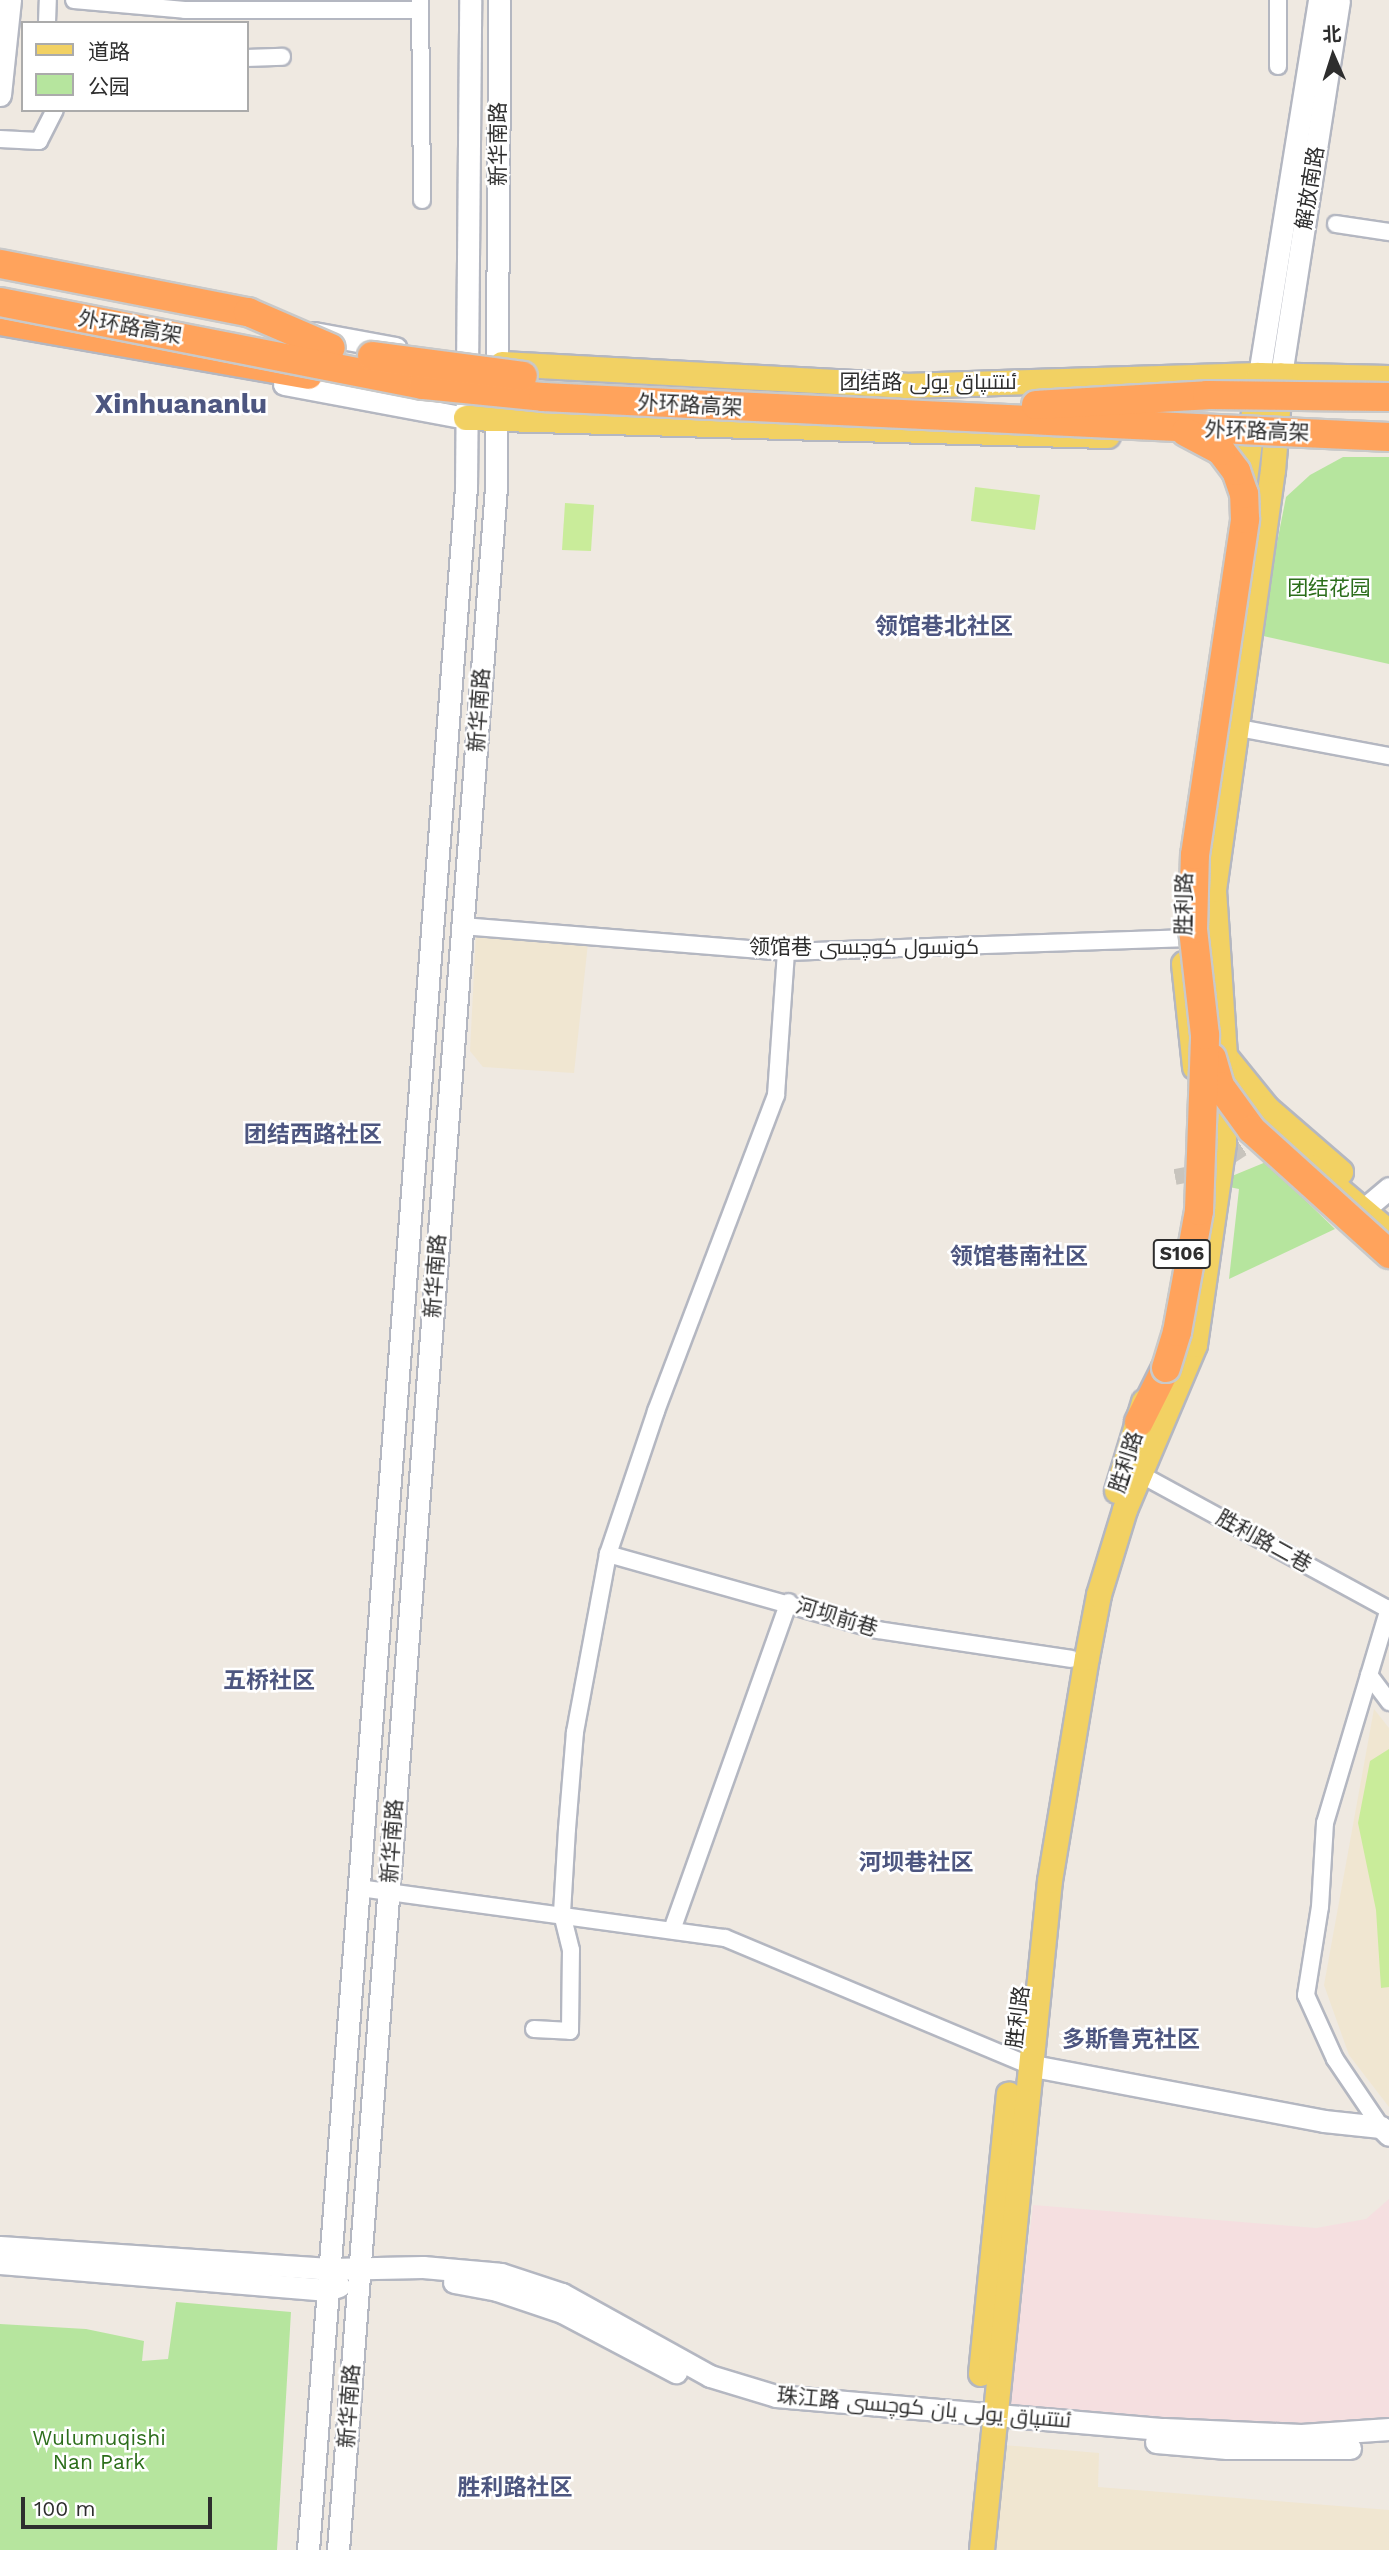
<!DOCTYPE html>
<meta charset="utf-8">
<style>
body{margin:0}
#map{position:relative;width:1389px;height:2550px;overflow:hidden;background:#efe9e1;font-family:"Work Sans",Cairo,"Noto Sans SC",sans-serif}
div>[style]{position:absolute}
.education>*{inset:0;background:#f0e6d1}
.medical>*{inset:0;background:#f5dfe0}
.green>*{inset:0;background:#b6e59e}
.pitch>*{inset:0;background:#c9ec9a}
.street-tunnel>*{height:16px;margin-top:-8px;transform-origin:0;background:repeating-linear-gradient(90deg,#c8c4bd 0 16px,transparent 0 24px)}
.roads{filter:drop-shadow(2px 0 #b4b7c1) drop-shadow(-2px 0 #b4b7c1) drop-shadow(0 2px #b4b7c1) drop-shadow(0 -2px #b4b7c1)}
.street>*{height:16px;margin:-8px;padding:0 8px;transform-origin:8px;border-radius:8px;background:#fff}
.secondary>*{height:21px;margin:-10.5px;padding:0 10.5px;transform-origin:10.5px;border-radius:10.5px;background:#fff}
.primary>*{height:24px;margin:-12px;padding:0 12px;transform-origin:12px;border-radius:12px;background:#f2d163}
.highway>*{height:28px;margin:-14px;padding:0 14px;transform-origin:14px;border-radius:14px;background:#ffa35c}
.bridges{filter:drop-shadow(2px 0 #c9c9c9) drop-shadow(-2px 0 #c9c9c9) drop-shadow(0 2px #c9c9c9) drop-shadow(0 -2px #c9c9c9)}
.highway-bridge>*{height:28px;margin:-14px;padding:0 14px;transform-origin:14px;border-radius:14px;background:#ffa35c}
span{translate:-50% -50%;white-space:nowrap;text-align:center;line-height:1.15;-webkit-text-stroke:5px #fff;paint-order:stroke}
.shield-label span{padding:2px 5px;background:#fff;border:2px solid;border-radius:5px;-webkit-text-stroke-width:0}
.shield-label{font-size:19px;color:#2e2e2e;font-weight:700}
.street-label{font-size:21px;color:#2e2e2e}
.park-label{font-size:21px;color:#2c6e1b}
.neighbourhood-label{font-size:23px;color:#4d5680;font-weight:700}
.district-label{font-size:28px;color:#4d5680;font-weight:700}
.legend{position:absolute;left:21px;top:21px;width:228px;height:91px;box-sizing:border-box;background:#fff;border:2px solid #ababab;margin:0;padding:9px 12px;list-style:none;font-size:21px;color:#2e2e2e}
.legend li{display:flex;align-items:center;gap:14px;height:35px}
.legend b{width:35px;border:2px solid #ababab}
.north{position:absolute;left:1298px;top:21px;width:70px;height:70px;-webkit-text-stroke:5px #fff;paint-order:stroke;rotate:357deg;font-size:19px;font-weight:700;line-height:28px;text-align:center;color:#2e2e2e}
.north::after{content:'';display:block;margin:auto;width:24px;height:32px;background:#2e2e2e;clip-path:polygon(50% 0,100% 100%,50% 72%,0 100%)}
.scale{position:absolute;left:21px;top:2497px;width:191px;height:32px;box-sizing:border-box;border:4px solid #2e2e2e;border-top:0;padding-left:9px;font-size:21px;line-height:24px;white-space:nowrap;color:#2e2e2e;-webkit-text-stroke:5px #fff;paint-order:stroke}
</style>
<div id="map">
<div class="education">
<i style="clip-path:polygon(476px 933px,588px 943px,574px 1073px,483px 1067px,470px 1051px)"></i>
<i style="clip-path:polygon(1374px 1709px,1389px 1728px,1389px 2107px,1349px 2055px,1324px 1985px)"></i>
<i style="clip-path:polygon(1003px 2445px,1099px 2453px,1098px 2487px,1389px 2510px,1389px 2550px,995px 2550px)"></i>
</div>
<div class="medical">
<i style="clip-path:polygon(1389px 2199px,1389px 2417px,1315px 2425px,1007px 2421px,1033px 2205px,1316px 2228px,1366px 2219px)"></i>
</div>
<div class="green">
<i style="clip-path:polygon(1343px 457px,1389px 457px,1389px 664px,1259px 635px,1286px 497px,1310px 475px)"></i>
<i style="clip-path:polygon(1266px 1162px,1335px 1229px,1229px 1279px,1239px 1189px,1229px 1187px,1232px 1176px)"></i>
<i style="clip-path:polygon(176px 2302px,291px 2312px,277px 2550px,0 2550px,0 2324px,86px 2329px,144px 2341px,142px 2361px,168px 2359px)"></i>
</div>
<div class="pitch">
<i style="clip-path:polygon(975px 487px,1040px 495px,1035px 530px,971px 521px)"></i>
<i style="clip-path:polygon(565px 503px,594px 505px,591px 551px,562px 550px)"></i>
<i style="clip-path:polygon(1389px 1749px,1389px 1987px,1381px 1988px,1376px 1910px,1358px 1823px,1370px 1761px)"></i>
</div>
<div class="street-tunnel">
<i style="left:1175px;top:1177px;width:25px;rotate:-11deg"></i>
<i style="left:1200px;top:1172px;width:33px;rotate:-27deg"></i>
<i style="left:1229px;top:1157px;width:31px;rotate:-33deg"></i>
<i style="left:1255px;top:1140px;width:46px;rotate:-51.1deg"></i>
</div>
<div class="roads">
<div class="street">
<i style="left:74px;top:0;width:111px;rotate:5.1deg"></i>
<i style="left:185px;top:10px;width:235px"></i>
<i style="left:420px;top:0;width:200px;rotate:89.4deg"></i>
<i style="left:1278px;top:0;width:66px;rotate:90deg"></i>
<i style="left:47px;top:23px;width:23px;rotate:-88deg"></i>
<i style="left:247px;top:58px;width:35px;rotate:-2deg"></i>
<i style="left:0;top:139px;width:39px;rotate:3deg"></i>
<i style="left:39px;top:141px;width:35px;rotate:-63deg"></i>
<i style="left:1336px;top:224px;width:54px;rotate:8.6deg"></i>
<i style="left:1234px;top:727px;width:158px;rotate:10.6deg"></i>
<i style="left:462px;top:926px;width:325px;rotate:4.6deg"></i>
<i style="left:786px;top:952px;width:397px;rotate:-2deg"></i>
<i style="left:1140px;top:1474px;width:282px;rotate:28.6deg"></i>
<i style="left:608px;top:1554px;width:280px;rotate:15.7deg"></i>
<i style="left:878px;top:1630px;width:195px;rotate:8.5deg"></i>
<i style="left:1369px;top:1675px;width:34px;rotate:53deg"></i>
<i style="left:359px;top:1888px;width:369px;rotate:7.8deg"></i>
<i style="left:725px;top:1938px;width:329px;rotate:22.7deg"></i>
<i style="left:672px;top:1930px;width:348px;rotate:-70.4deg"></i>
<i style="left:534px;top:2029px;width:36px;rotate:3deg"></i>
<i style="left:570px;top:2031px;width:81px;rotate:-89.3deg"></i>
<i style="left:571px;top:1950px;width:38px;rotate:-104deg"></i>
<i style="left:562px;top:1913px;width:84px;rotate:-86.6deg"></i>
<i style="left:567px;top:1829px;width:97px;rotate:-85.3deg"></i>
<i style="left:575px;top:1732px;width:181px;rotate:-79.5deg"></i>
<i style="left:608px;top:1554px;width:151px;rotate:-71.4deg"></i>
<i style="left:656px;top:1411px;width:338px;rotate:-69.2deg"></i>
<i style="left:776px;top:1095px;width:143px;rotate:-86deg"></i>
<i style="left:1381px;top:2127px;width:82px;rotate:-124.1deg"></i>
<i style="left:1335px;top:2059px;width:70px;rotate:-114.4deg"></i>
<i style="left:1306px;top:1995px;width:89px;rotate:-81deg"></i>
<i style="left:1320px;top:1907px;width:84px;rotate:-86.6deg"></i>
<i style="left:1325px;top:1823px;width:224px;rotate:-73.4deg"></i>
</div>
<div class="secondary">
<i style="left:0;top:95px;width:96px;rotate:-84deg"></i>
<i style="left:314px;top:333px;width:83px;rotate:10.4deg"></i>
<i style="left:1259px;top:375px;width:380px;rotate:-80.9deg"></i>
<i style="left:1281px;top:375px;width:379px;rotate:-81.2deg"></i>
<i style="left:284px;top:384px;width:185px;rotate:10.6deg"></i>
<i style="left:1363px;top:1210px;width:34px;rotate:-40deg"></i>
<i style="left:1028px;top:2065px;width:301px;rotate:10.7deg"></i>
<i style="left:1324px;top:2121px;width:57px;rotate:6deg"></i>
<i style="left:1381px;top:2127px;width:11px;rotate:45deg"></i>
<i style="left:0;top:2247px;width:330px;rotate:3.8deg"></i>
<i style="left:329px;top:2269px;width:94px;rotate:-1.2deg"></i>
<i style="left:423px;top:2267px;width:78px;rotate:5.1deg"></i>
<i style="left:501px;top:2274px;width:64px;rotate:18.2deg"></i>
<i style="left:562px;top:2294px;width:169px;rotate:29deg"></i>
<i style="left:710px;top:2376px;width:69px;rotate:16.9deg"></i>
<i style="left:776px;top:2396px;width:389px;rotate:4.9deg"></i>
<i style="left:1164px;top:2429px;width:137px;rotate:2.5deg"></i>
<i style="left:1301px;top:2435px;width:88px;rotate:-3.9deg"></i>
<i style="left:0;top:2263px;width:329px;rotate:4.7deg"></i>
<i style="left:328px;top:2290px;width:12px;rotate:-20deg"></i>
<i style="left:454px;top:2282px;width:44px;rotate:10.5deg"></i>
<i style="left:497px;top:2290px;width:69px;rotate:18.7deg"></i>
<i style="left:562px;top:2312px;width:129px;rotate:27.8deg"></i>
<i style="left:1156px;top:2442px;width:71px;rotate:4.8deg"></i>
<i style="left:1227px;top:2448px;width:123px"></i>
<i style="left:308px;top:2550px;width:2068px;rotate:-85.62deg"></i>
<i style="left:466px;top:488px;width:488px;rotate:-89.5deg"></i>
<i style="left:338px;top:2550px;width:2067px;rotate:-85.62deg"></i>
<i style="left:496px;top:489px;width:489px;rotate:-89.6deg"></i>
</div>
<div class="primary">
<i style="left:502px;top:364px;width:404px;rotate:3.1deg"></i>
<i style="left:905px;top:386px;width:354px;rotate:-1.8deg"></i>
<i style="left:1259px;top:375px;width:130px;rotate:1.3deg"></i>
<i style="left:466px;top:418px;width:642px;rotate:1.61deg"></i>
<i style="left:1243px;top:495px;width:121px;rotate:-82.4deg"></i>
<i style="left:1184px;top:964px;width:104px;rotate:83.9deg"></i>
<i style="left:1225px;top:1056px;width:67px;rotate:51.1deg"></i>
<i style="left:1267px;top:1108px;width:98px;rotate:40.9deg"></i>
<i style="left:1312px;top:1167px;width:101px;rotate:40.2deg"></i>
<i style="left:1117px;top:1491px;width:93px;rotate:-73.1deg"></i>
<i style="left:981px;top:2374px;width:281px;rotate:-84.3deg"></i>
<i style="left:982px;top:2550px;width:672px;rotate:-84.2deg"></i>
<i style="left:1050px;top:1881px;width:226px;rotate:-80.6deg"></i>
<i style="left:1087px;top:1658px;width:64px;rotate:-79.2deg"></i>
<i style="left:1099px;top:1595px;width:89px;rotate:-73deg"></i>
<i style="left:1125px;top:1510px;width:179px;rotate:-67deg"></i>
<i style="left:1195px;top:1345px;width:204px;rotate:-81.8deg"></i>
<i style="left:1224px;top:1143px;width:87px;rotate:-89.3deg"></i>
<i style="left:1225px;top:1056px;width:166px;rotate:-93.8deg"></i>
<i style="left:1214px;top:890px;width:423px;rotate:-82deg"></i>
<i style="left:1273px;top:471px;width:96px;rotate:-85.2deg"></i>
</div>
<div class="highway">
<i style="left:0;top:321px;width:313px;rotate:9.9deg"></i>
<i style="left:1139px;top:1422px;width:60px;rotate:-63.4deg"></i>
</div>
</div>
<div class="bridges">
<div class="highway-bridge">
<i style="left:0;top:264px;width:253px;rotate:11deg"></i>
<i style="left:248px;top:312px;width:90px;rotate:23.4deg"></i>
<i style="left:0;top:302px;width:431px;rotate:11.1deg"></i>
<i style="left:423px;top:385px;width:121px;rotate:5.7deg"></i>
<i style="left:543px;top:397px;width:847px;rotate:2.71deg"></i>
<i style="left:372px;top:356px;width:152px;rotate:7.5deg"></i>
<i style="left:1036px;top:405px;width:171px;rotate:-3.3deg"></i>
<i style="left:1207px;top:395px;width:182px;rotate:0.6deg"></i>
<i style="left:1212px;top:1058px;width:29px;rotate:74deg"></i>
<i style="left:1220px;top:1086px;width:54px;rotate:54deg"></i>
<i style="left:1252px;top:1130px;width:185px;rotate:42.1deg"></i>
<i style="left:1166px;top:1368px;width:38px;rotate:-73deg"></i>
<i style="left:1177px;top:1332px;width:123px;rotate:-79.7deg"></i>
<i style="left:1199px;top:1211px;width:176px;rotate:-88deg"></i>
<i style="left:1205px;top:1035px;width:107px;rotate:-96.5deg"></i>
<i style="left:1193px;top:929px;width:74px;rotate:-88.5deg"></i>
<i style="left:1195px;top:855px;width:340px;rotate:-81.5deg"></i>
<i style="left:1245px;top:519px;width:25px;rotate:-92deg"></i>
<i style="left:1244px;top:494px;width:24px;rotate:-109deg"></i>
<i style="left:1236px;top:471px;width:25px;rotate:-127deg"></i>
<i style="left:1221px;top:451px;width:40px;rotate:-152deg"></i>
</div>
</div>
<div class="shield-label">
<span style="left:1182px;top:1254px">S106</span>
</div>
<div class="street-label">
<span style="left:498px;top:144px;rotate:-90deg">新华南路</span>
<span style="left:1310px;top:188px;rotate:-81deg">解放南路</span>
<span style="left:130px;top:327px;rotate:10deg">外环路高架</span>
<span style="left:928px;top:382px">团结路 ئىتتىپاق يولى</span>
<span style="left:690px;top:405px;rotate:3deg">外环路高架</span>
<span style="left:1257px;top:431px;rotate:2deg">外环路高架</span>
<span style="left:479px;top:710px;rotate:-86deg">新华南路</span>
<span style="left:1184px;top:904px;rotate:-89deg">胜利路</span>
<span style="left:864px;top:947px">领馆巷 كونسول كوچىسى</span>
<span style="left:435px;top:1276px;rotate:-86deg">新华南路</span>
<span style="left:1126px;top:1462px;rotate:-72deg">胜利路</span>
<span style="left:1264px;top:1541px;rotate:29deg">胜利路二巷</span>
<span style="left:837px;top:1617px;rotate:17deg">河坝前巷</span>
<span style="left:392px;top:1841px;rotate:-86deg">新华南路</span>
<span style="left:1018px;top:2017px;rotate:-83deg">胜利路</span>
<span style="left:349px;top:2406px;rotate:-86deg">新华南路</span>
<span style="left:924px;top:2408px;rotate:5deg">珠江路 ئىتتىپاق يولى يان كوچىسى</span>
</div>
<div class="park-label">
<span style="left:1329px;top:588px">团结花园</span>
<span style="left:99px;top:2450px">Wulumuqishi<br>Nan Park</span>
</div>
<div class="neighbourhood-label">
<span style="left:944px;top:627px">领馆巷北社区</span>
<span style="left:313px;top:1135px">团结西路社区</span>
<span style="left:1019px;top:1257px">领馆巷南社区</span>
<span style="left:269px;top:1681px">五桥社区</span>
<span style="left:916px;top:1863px">河坝巷社区</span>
<span style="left:1131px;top:2040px">多斯鲁克社区</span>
<span style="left:515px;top:2488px">胜利路社区</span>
</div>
<div class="district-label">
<span style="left:181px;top:404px">Xinhuananlu</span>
</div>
<ul class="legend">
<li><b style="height:9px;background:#f2d163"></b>道路</li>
<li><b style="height:19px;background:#b6e59e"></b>公园</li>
</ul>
<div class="north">北</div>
<div class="scale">100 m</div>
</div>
